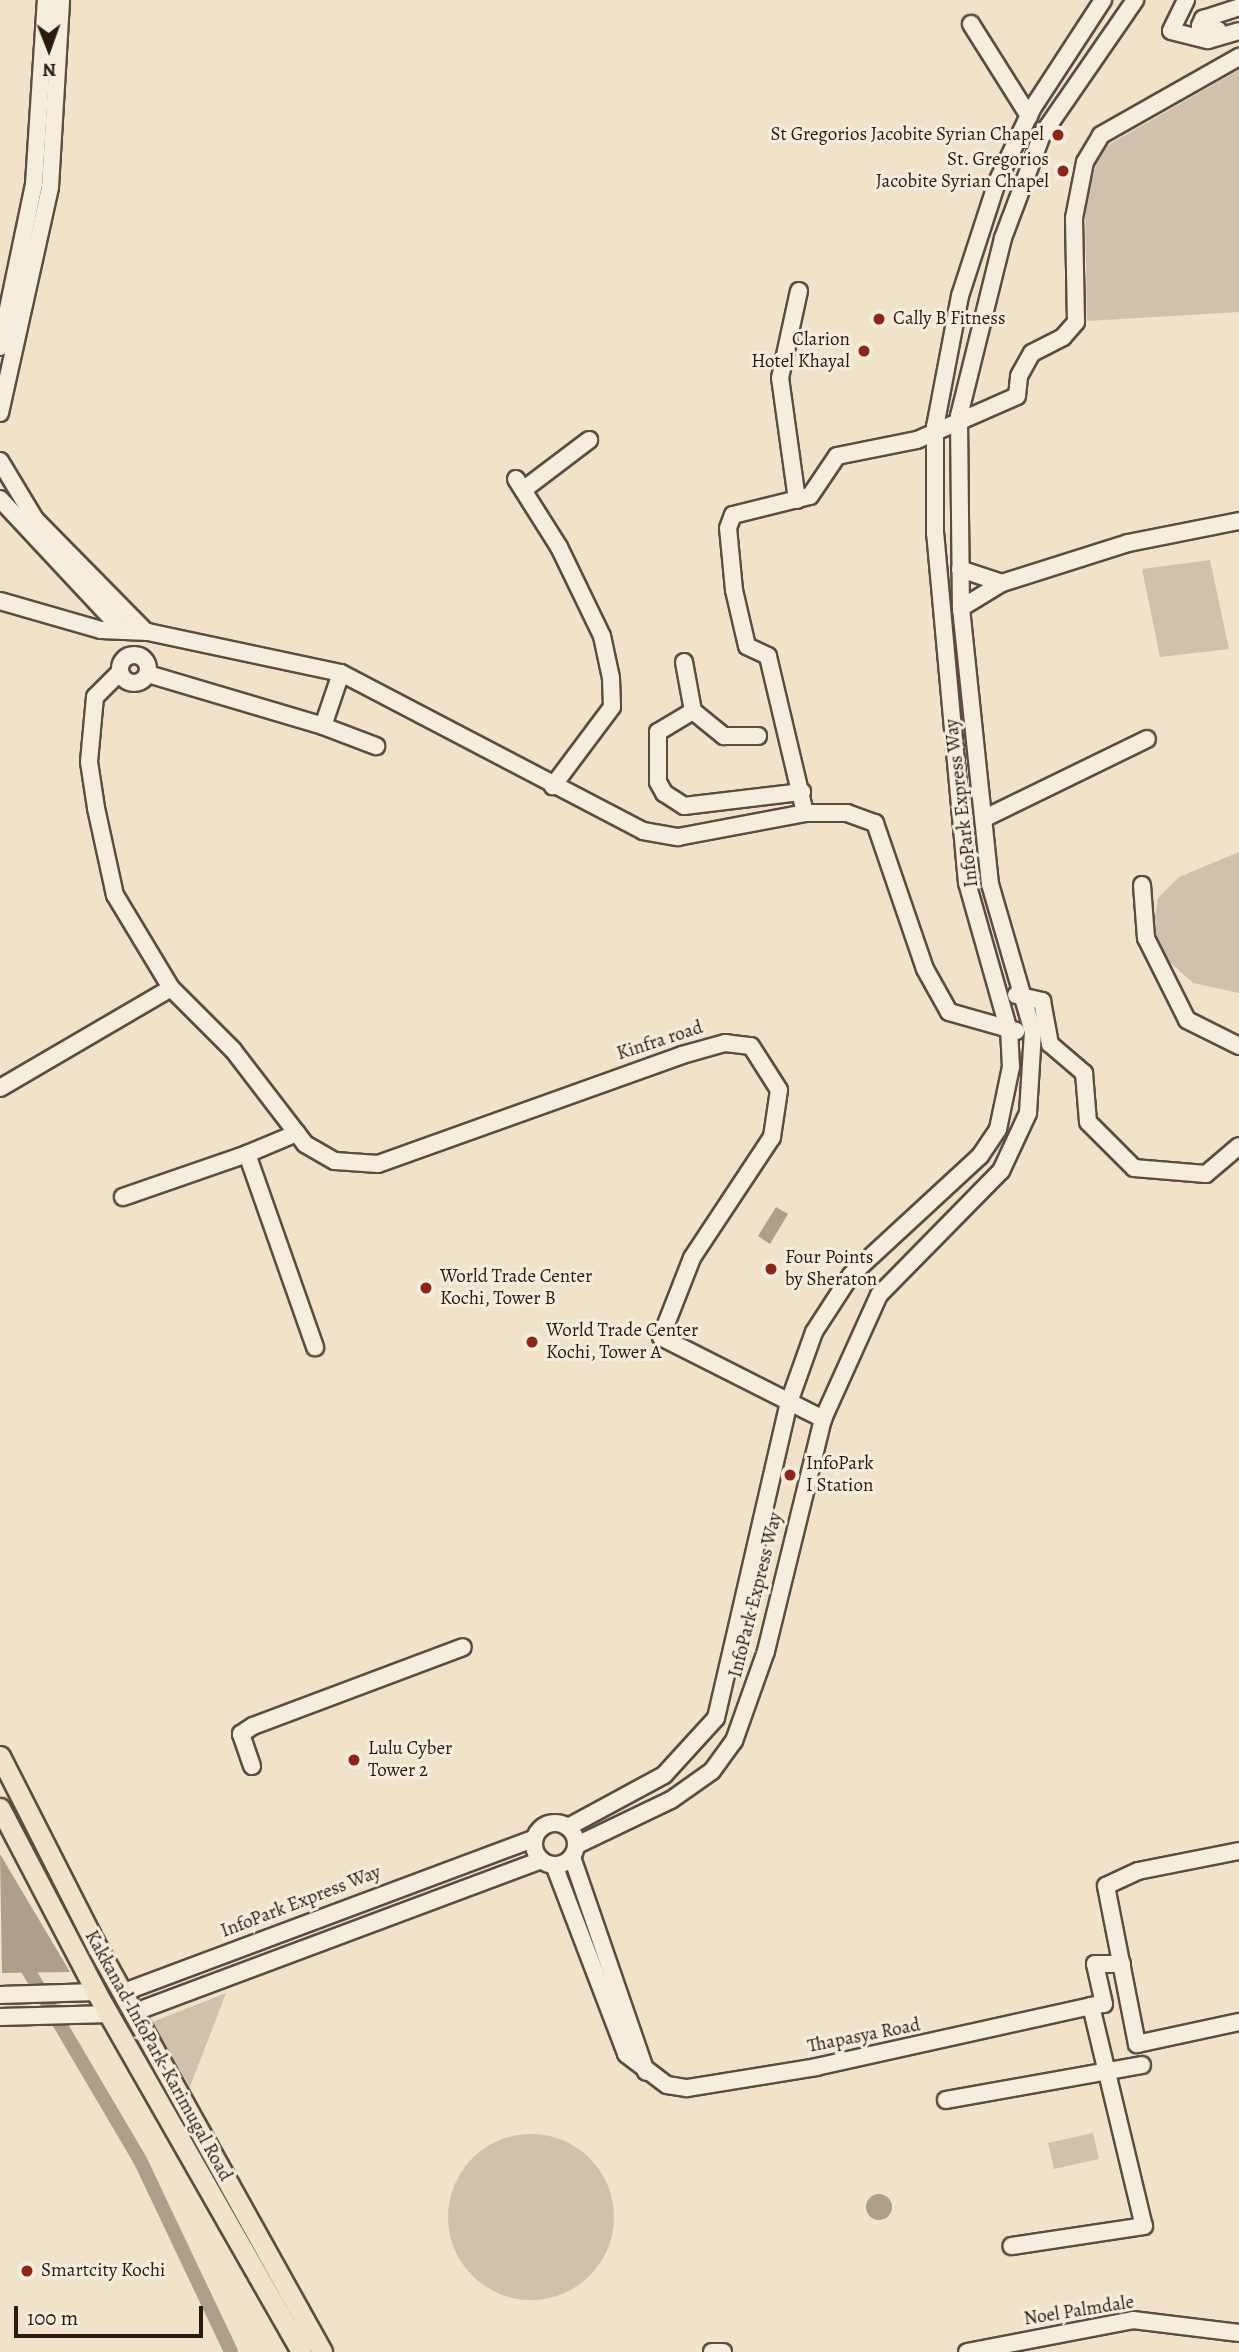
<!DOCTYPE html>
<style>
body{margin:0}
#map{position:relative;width:1239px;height:2352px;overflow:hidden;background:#f0e3ca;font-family:Alegreya,serif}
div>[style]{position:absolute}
.green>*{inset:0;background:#cfc1ab}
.round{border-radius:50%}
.water>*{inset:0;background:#ad9f8b}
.canal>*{height:14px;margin:-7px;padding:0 7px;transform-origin:7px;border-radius:7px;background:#ad9f8b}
.roads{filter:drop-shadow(2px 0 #5d4c3f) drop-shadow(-2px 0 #5d4c3f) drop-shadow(0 2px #5d4c3f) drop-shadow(0 -2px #5d4c3f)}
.minor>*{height:16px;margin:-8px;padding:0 8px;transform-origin:8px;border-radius:8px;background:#f5eddd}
.minor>.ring{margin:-8px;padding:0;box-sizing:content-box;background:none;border:16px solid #f5eddd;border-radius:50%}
.major>*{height:19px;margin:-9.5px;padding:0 9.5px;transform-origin:9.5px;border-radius:9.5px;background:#f0e3ca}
.dots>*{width:19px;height:19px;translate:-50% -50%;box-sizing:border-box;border:4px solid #f5eddd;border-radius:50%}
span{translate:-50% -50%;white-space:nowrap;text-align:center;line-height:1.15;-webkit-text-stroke:6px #f5eddd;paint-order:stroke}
.poi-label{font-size:19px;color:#2c1a11}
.right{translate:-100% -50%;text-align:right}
.left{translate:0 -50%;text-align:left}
.street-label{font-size:19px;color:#2c1a11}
.north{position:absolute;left:14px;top:14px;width:70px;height:70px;-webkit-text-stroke:5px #f5eddd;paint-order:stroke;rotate:179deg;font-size:19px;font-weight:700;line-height:28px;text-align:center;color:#2c1a11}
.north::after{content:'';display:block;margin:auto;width:24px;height:32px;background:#2c1a11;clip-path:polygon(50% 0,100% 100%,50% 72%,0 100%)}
.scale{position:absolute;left:14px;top:2306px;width:189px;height:32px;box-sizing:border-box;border:4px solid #2c1a11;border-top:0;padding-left:9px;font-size:21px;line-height:24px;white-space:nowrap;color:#2c1a11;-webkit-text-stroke:5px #f5eddd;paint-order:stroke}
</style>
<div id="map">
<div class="green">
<i style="clip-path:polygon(1239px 70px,1239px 312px,1087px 321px,1085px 201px,1101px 149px)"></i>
<i style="clip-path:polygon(1210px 560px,1229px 649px,1160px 657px,1142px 569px)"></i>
<i style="clip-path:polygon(1239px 852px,1239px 993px,1193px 983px,1162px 955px,1153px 928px,1158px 898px,1179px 877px)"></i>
<i style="clip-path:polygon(226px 1993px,190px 2087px,152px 2022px)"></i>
<i style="clip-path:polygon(1093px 2133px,1099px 2159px,1054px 2169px,1048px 2143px)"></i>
<i class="round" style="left:448px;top:2134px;width:166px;height:166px"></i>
</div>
<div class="water">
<i style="clip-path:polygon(776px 1207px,788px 1214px,770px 1244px,758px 1236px)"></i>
<i style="clip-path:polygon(0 1854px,70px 1972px,2px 1973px)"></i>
<i class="round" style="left:866px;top:2194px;width:26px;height:26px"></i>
</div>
<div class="canal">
<i style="left:21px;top:1958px;width:234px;rotate:59.5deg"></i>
<i style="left:140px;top:2160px;width:212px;rotate:64.6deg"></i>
</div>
<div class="roads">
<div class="minor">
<i style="left:1186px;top:0;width:34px;rotate:116deg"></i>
<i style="left:1171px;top:31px;width:38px;rotate:14deg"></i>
<i style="left:1208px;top:40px;width:32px;rotate:-16deg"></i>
<i style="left:971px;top:24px;width:109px;rotate:57.8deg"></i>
<i style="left:1218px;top:30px;width:11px;rotate:165deg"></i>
<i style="left:1207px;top:33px;width:10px;rotate:-135deg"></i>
<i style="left:1200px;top:26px;width:8px;rotate:-67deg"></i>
<i style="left:1203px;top:19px;width:38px;rotate:-18deg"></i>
<i style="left:0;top:347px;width:167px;rotate:-78.2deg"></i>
<i style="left:34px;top:184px;width:184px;rotate:-86.3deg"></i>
<i style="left:0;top:413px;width:231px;rotate:-77.5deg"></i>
<i style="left:50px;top:187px;width:187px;rotate:-86.6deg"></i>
<i style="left:0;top:461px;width:68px;rotate:58.9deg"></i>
<i style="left:35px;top:519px;width:157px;rotate:45.5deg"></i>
<i style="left:516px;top:479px;width:80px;rotate:57.7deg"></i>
<i style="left:559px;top:547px;width:99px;rotate:64.2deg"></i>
<i style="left:602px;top:636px;width:43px;rotate:77.9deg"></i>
<i style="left:611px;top:678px;width:29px;rotate:88deg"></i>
<i style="left:612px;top:707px;width:99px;rotate:126.8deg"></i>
<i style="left:523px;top:490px;width:83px;rotate:-37.1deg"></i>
<i style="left:0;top:499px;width:180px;rotate:47deg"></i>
<i style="left:797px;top:500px;width:123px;rotate:-97.9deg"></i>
<i style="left:780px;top:378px;width:89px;rotate:-77.7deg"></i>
<i style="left:960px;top:569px;width:44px;rotate:18.4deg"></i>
<i style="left:1002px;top:583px;width:48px;rotate:148.6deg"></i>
<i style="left:1002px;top:583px;width:132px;rotate:-17.6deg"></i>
<i style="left:1128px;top:543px;width:113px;rotate:-11.2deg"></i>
<i style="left:0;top:601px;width:105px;rotate:16deg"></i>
<i style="left:101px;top:630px;width:47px;rotate:2.4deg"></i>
<i style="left:148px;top:632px;width:197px;rotate:12deg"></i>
<i style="left:341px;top:673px;width:341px;rotate:27.6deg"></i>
<i style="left:643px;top:831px;width:36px;rotate:10deg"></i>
<i style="left:678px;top:837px;width:129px;rotate:-10.7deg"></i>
<i style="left:805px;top:813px;width:42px"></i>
<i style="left:847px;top:813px;width:30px;rotate:20deg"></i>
<i style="left:875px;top:823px;width:154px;rotate:71.1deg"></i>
<i style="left:925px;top:969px;width:49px;rotate:60.8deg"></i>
<i style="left:949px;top:1012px;width:70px;rotate:15.8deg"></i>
<i class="ring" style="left:120px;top:655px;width:12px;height:12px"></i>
<i style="left:684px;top:662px;width:50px;rotate:79.6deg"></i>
<i style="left:693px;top:711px;width:41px;rotate:149deg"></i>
<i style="left:658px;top:732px;width:50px;rotate:90deg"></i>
<i style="left:658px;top:782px;width:13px;rotate:61deg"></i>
<i style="left:664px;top:793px;width:24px;rotate:33deg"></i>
<i style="left:684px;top:806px;width:119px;rotate:-6.8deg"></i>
<i style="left:120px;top:672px;width:35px;rotate:135deg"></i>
<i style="left:95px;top:697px;width:65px;rotate:95.3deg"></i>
<i style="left:89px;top:762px;width:47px;rotate:81.3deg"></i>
<i style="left:96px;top:808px;width:89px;rotate:77.7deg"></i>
<i style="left:115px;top:895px;width:109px;rotate:58.9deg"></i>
<i style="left:148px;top:674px;width:183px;rotate:16.5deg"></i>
<i style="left:323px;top:726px;width:56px;rotate:-71.2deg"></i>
<i style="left:693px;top:711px;width:40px;rotate:39deg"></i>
<i style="left:724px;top:736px;width:34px"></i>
<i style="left:323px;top:726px;width:57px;rotate:20.7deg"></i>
<i style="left:805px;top:813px;width:161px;rotate:-103.3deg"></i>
<i style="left:768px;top:656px;width:23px;rotate:-155deg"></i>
<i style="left:747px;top:646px;width:57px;rotate:-103.1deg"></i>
<i style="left:734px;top:590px;width:62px;rotate:-95.5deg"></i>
<i style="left:728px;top:528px;width:14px;rotate:-69deg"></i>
<i style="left:733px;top:515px;width:79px;rotate:-13.9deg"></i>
<i style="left:810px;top:496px;width:48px;rotate:-56deg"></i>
<i style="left:837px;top:456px;width:82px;rotate:-11.3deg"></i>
<i style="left:917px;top:440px;width:109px;rotate:-23.7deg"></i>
<i style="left:1017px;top:396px;width:20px;rotate:-84deg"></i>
<i style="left:1019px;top:376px;width:26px;rotate:-61deg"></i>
<i style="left:1032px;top:353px;width:35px;rotate:-27deg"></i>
<i style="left:1063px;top:337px;width:20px;rotate:-49deg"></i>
<i style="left:1076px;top:322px;width:104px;rotate:-91.1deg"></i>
<i style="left:1074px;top:218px;width:57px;rotate:-78.9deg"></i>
<i style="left:1085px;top:162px;width:31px;rotate:-59deg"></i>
<i style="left:1101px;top:135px;width:159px;rotate:-29.5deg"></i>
<i style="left:985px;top:818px;width:180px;rotate:-26deg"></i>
<i style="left:1142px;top:885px;width:53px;rotate:85.7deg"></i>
<i style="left:1146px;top:938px;width:92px;rotate:63.4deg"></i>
<i style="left:1187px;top:1020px;width:58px;rotate:26.6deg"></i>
<i style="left:1016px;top:995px;width:27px;rotate:13deg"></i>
<i style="left:1042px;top:1001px;width:44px;rotate:79.5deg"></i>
<i style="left:1050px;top:1044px;width:45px;rotate:40.5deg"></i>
<i style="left:1084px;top:1073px;width:49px;rotate:85.3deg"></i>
<i style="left:1088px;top:1122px;width:65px;rotate:45deg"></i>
<i style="left:1134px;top:1168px;width:72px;rotate:4.8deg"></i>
<i style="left:1206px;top:1174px;width:43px;rotate:-40.3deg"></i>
<i style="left:0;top:1088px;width:198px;rotate:-30.3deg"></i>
<i style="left:171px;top:988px;width:88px;rotate:45deg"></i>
<i style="left:233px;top:1050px;width:118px;rotate:52.5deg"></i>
<i style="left:305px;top:1144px;width:34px;rotate:30deg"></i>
<i style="left:335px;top:1161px;width:43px;rotate:4deg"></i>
<i style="left:378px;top:1164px;width:323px;rotate:-19.7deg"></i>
<i style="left:682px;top:1055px;width:45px;rotate:-15.6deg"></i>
<i style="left:725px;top:1043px;width:26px;rotate:7deg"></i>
<i style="left:751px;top:1046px;width:52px;rotate:57.5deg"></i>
<i style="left:779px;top:1090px;width:48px;rotate:98.5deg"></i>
<i style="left:772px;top:1137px;width:145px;rotate:123.5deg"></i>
<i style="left:692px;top:1258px;width:85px;rotate:111.4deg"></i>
<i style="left:661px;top:1337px;width:182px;rotate:26.8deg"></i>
<i style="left:297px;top:1133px;width:54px;rotate:157.2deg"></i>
<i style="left:247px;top:1154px;width:205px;rotate:70.6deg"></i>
<i style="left:123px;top:1197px;width:131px;rotate:-19.1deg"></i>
<i style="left:252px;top:1766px;width:34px;rotate:-109deg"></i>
<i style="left:241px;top:1734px;width:14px;rotate:-34deg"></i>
<i style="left:253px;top:1726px;width:224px;rotate:-20.6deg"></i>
<i class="ring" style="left:534px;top:1823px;width:26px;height:26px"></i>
<i style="left:568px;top:1827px;width:109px;rotate:-28.4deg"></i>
<i style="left:664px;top:1775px;width:77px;rotate:-47.6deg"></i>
<i style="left:716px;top:1718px;width:321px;rotate:-77deg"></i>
<i style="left:788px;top:1405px;width:77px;rotate:-70.4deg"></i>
<i style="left:814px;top:1332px;width:68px;rotate:-57deg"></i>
<i style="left:851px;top:1275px;width:176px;rotate:-42.7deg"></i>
<i style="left:980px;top:1156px;width:32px;rotate:-56deg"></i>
<i style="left:998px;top:1129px;width:63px;rotate:-78.2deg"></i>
<i style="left:1011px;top:1067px;width:36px;rotate:-93deg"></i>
<i style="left:1009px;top:1031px;width:154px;rotate:-105.8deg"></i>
<i style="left:967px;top:883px;width:350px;rotate:-95.2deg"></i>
<i style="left:935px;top:534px;width:107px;rotate:-90deg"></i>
<i style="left:935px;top:427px;width:133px;rotate:-79.2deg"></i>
<i style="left:960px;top:296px;width:120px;rotate:-72deg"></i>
<i style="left:997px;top:182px;width:81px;rotate:-64.4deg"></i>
<i style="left:1032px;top:109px;width:130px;rotate:-56.9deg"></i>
<i style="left:577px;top:1845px;width:104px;rotate:-25.6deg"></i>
<i style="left:671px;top:1800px;width:50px;rotate:-35.3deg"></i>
<i style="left:712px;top:1771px;width:37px;rotate:-54deg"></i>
<i style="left:734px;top:1741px;width:96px;rotate:-70.4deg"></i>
<i style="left:766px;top:1651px;width:239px;rotate:-76.2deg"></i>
<i style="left:823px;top:1419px;width:136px;rotate:-65.7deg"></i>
<i style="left:879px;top:1295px;width:174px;rotate:-45.5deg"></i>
<i style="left:1001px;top:1171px;width:64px;rotate:-65deg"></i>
<i style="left:1028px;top:1113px;width:81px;rotate:-86.5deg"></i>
<i style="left:1033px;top:1032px;width:154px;rotate:-106.2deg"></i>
<i style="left:990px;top:884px;width:276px;rotate:-96deg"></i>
<i style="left:961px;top:610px;width:194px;rotate:-90.6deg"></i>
<i style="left:959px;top:416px;width:183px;rotate:-76.1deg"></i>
<i style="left:1003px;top:238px;width:110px;rotate:-69.3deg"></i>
<i style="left:1042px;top:135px;width:164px;rotate:-55.4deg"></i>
<i style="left:1239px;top:1851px;width:103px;rotate:168.8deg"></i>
<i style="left:1138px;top:1871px;width:35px;rotate:155deg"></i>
<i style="left:1106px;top:1886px;width:161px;rotate:78.9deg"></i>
<i style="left:1137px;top:2044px;width:104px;rotate:-12.2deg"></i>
<i style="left:572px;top:1857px;width:227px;rotate:71deg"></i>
<i style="left:554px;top:1865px;width:202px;rotate:69.1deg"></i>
<i style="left:626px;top:2054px;width:51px;rotate:37.1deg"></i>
<i style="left:667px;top:2085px;width:20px;rotate:9deg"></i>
<i style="left:687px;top:2088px;width:131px;rotate:-9.2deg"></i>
<i style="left:816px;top:2067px;width:282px;rotate:-12.5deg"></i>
<i style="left:1091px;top:2006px;width:226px;rotate:76.5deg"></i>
<i style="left:1144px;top:2226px;width:134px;rotate:171.4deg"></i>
<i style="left:124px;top:1992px;width:438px;rotate:-20.5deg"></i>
<i style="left:0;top:1995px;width:96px;rotate:-1.8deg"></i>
<i style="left:1091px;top:2006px;width:13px;rotate:-9deg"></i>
<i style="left:1104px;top:2004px;width:41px;rotate:-102.7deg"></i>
<i style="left:1095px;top:1964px;width:27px"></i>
<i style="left:135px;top:2012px;width:434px;rotate:-20.5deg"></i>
<i style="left:0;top:2017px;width:110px;rotate:-1.6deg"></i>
<i style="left:946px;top:2100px;width:199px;rotate:-10.1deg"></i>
<i style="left:712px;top:2352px;width:11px"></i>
<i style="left:967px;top:2352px;width:169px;rotate:-10.9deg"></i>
<i style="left:1133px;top:2320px;width:107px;rotate:7deg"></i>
</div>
<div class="major">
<i style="left:0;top:1756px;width:216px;rotate:63.1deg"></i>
<i style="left:98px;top:1949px;width:461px;rotate:60.9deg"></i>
<i style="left:0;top:1808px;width:208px;rotate:62.4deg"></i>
<i style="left:96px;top:1992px;width:414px;rotate:60.3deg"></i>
</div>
</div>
<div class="dots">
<i style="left:1058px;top:135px;background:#8f2418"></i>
<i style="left:1063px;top:171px;background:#8f2418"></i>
<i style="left:879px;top:319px;background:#8f2418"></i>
<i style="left:864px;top:351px;background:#8f2418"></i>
<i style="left:771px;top:1269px;background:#8f2418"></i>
<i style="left:426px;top:1288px;background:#8f2418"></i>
<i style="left:532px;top:1342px;background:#8f2418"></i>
<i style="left:790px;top:1475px;background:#8f2418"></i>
<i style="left:354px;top:1760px;background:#8f2418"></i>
<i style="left:27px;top:2271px;background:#8f2418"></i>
</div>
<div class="poi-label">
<span class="right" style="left:1044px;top:135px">St Gregorios Jacobite Syrian Chapel</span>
<span class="right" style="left:1049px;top:171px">St. Gregorios<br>Jacobite Syrian Chapel</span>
<span class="left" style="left:893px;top:319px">Cally B Fitness</span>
<span class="right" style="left:850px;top:351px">Clarion<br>Hotel Khayal</span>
<span class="left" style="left:785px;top:1269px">Four Points<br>by Sheraton</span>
<span class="left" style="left:440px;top:1288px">World Trade Center<br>Kochi, Tower B</span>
<span class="left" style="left:546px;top:1342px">World Trade Center<br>Kochi, Tower A</span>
<span class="left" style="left:806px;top:1475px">InfoPark<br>I Station</span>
<span class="left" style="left:368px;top:1760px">Lulu Cyber<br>Tower 2</span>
<span class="left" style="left:41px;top:2271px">Smartcity Kochi</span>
</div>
<div class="street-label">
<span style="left:962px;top:803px;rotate:-97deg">InfoPark Express Way</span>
<span style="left:660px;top:1041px;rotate:-18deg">Kinfra road</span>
<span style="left:756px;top:1595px;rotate:-76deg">InfoPark Express Way</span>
<span style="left:301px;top:1902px;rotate:-21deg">InfoPark Express Way</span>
<span style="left:864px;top:2036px;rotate:-11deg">Thapasya Road</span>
<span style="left:158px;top:2056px;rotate:61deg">Kakkanad-InfoPark-Karimugal Road</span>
<span style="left:1079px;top:2311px;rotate:-9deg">Noel Palmdale</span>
</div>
<div class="north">N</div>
<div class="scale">100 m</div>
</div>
